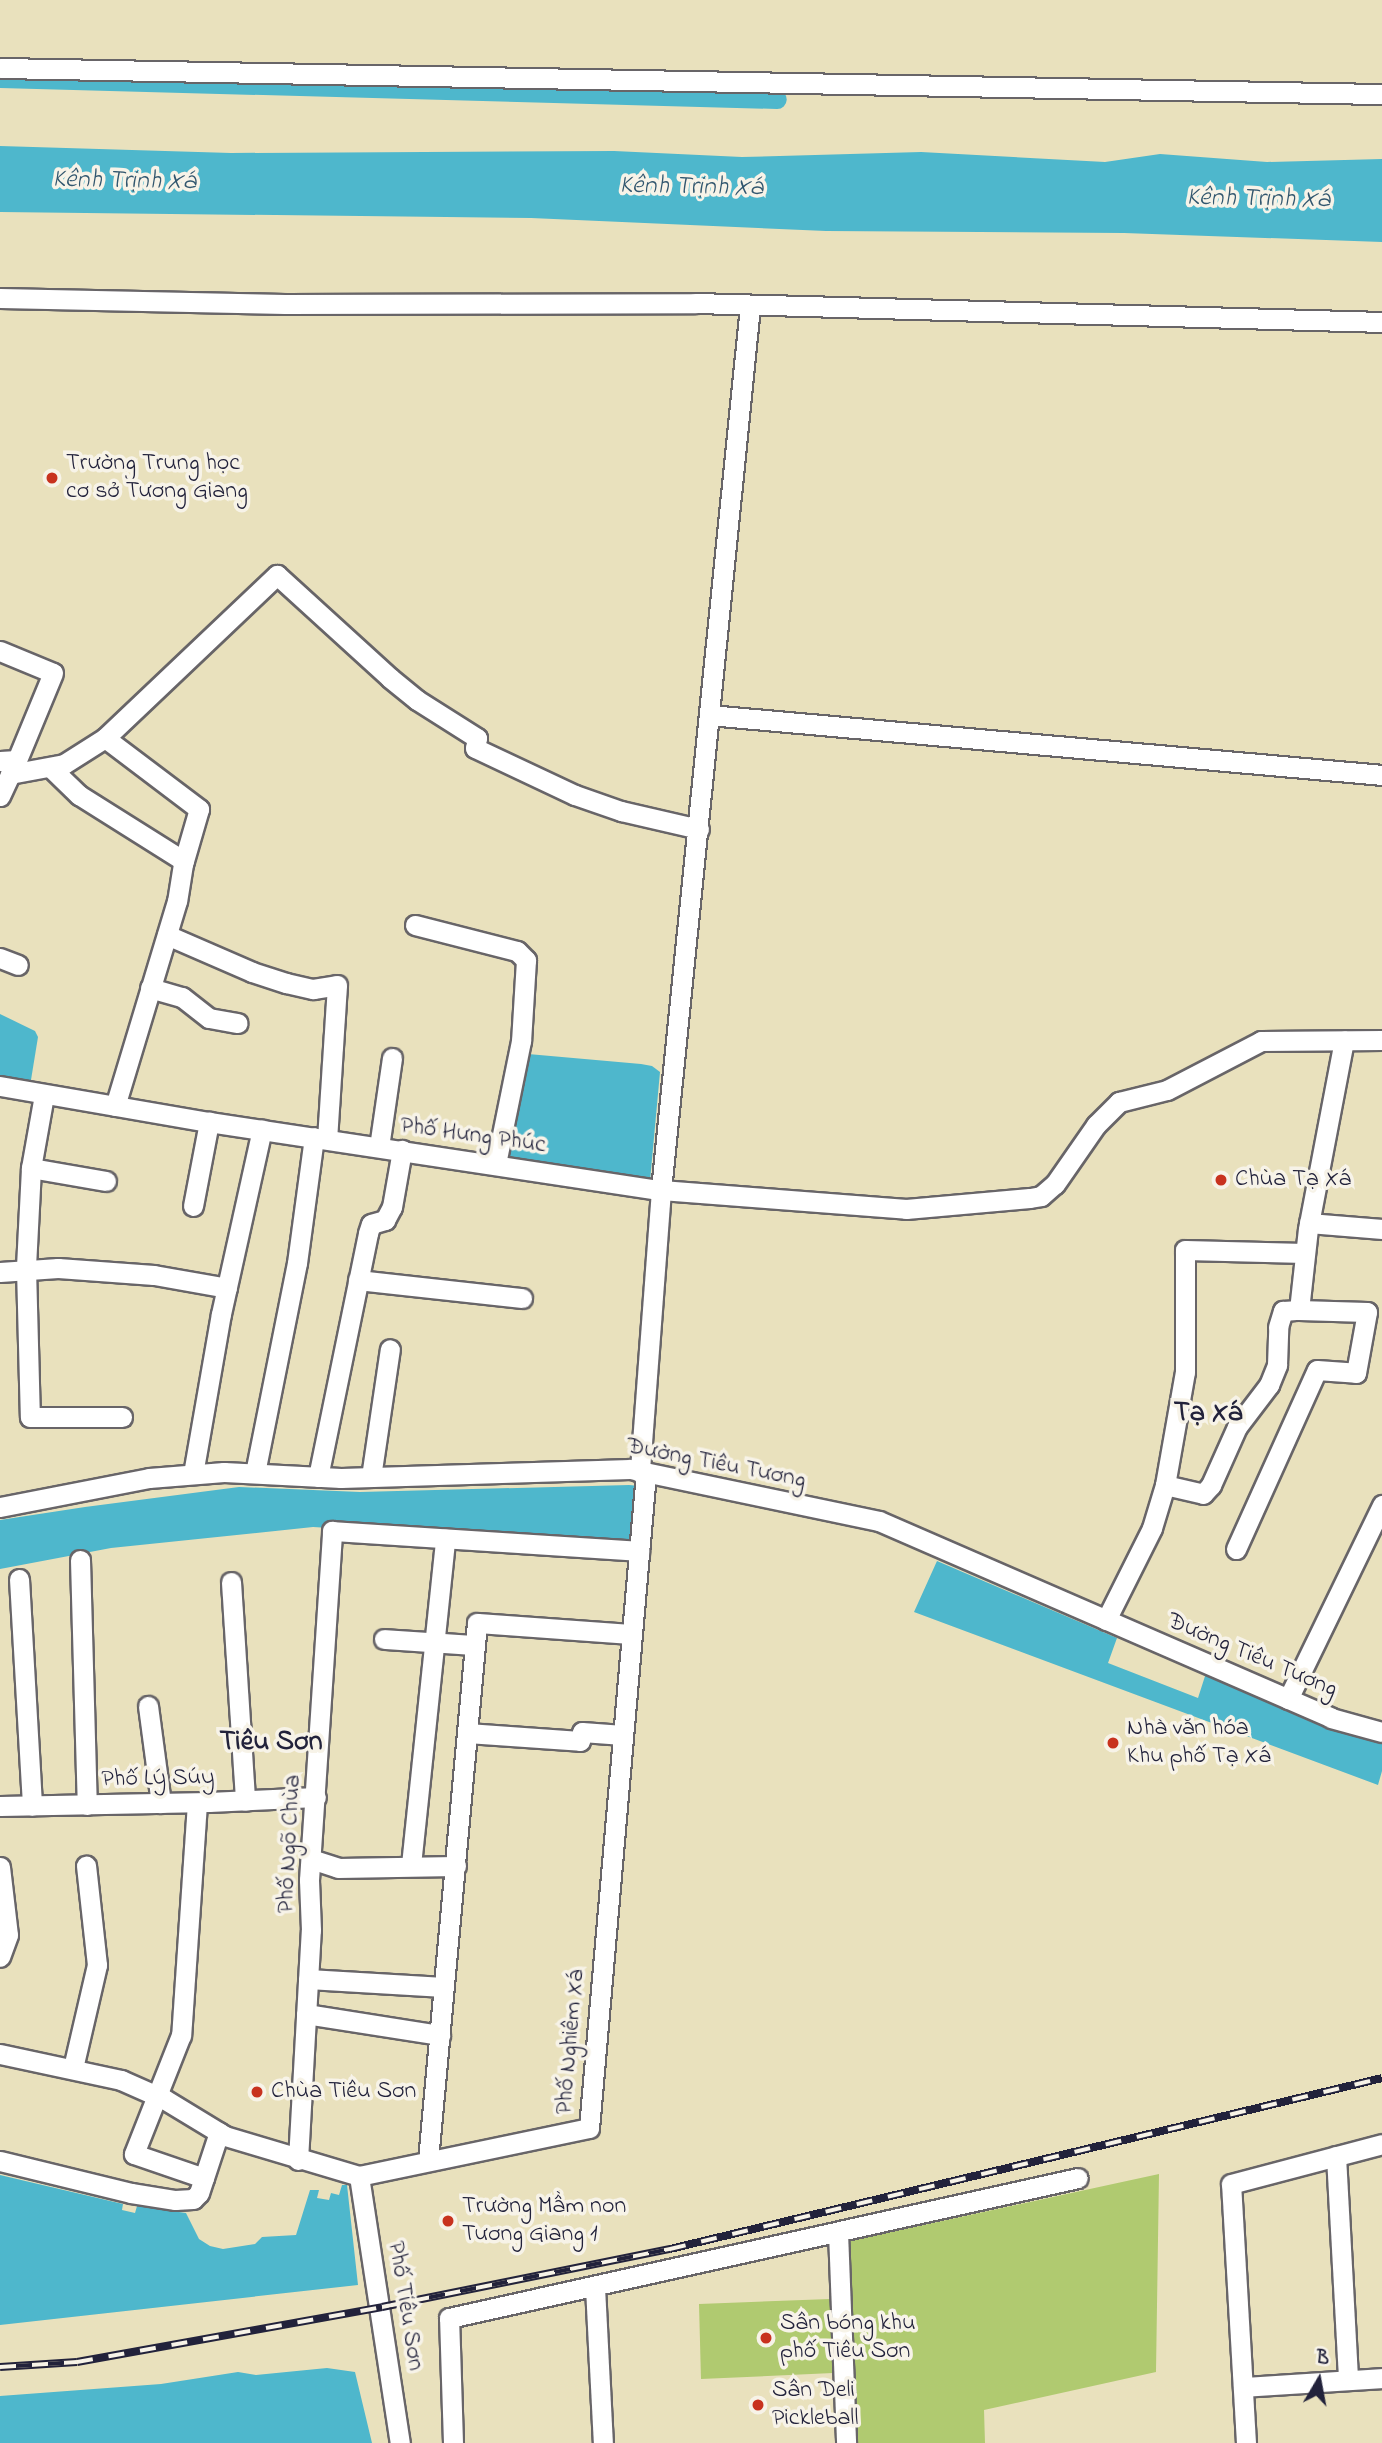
<!DOCTYPE html>
<meta charset="utf-8">
<style>
body{margin:0}
#map{position:relative;width:1382px;height:2443px;overflow:hidden;background:#e9e1bd;font-family:"Indie Flower",sans-serif}
div>[style]{position:absolute}
.green>*{inset:0;background:#b0ca70}
.water>*{inset:0;background:#4eb7cc}
.canal>*{height:19px;margin:-9.5px;padding:0 9.5px;transform-origin:9.5px;border-radius:9.5px;background:#4eb7cc}
.roads{filter:drop-shadow(2px 0 #686568) drop-shadow(-2px 0 #686568) drop-shadow(0 2px #686568) drop-shadow(0 -2px #686568)}
.minor>*{height:19px;margin:-9.5px;padding:0 9.5px;transform-origin:9.5px;border-radius:9.5px;background:#fff}
.rail>*{height:8px;margin-top:-4px;transform-origin:0;background:repeating-linear-gradient(90deg,#f7f3e8 0 16px,#22223b 0 32px);box-sizing:border-box;border-block:2px solid #22223b}
.dots>*{width:19px;height:19px;translate:-50% -50%;box-sizing:border-box;border:4px solid #f7f3e8;border-radius:50%}
span{translate:-50% -50%;white-space:nowrap;text-align:center;line-height:1.15;-webkit-text-stroke:7px #f7f3e8;paint-order:stroke}
.poi-label{font-size:24px;color:#22223b}
.left{translate:0 -50%;text-align:left}
.street-label{font-size:24px;color:#22223b}
.water-label{font-size:26px;color:#31566e;font-style:italic}
.quarter-label{font-size:28px;color:#22223b;font-weight:700}
.north{position:absolute;left:1284px;top:2345px;width:70px;height:70px;-webkit-text-stroke:5px #f7f3e8;paint-order:stroke;rotate:10deg;font-size:19px;font-weight:700;line-height:28px;text-align:center;color:#22223b}
.north::after{content:'';display:block;margin:auto;width:24px;height:32px;background:#22223b;clip-path:polygon(50% 0,100% 100%,50% 72%,0 100%)}
</style>
<div id="map">
<div class="green">
<i style="clip-path:polygon(1159px 2174px,1156px 2372px,984px 2410px,985px 2443px,853px 2443px,847px 2247px,850px 2241px)"></i>
<i style="clip-path:polygon(830px 2299px,833px 2373px,701px 2379px,699px 2304px)"></i>
</div>
<div class="water">
<i style="clip-path:polygon(0 146px,231px 153px,614px 151px,742px 157px,921px 152px,1105px 162px,1160px 154px,1267px 162px,1382px 159px,1382px 242px,1124px 233px,826px 231px,531px 218px,0 212px)"></i>
<i style="clip-path:polygon(0 1014px,35px 1031px,38px 1037px,30px 1086px,0 1076px)"></i>
<i style="clip-path:polygon(528px 1054px,641px 1064px,652px 1066px,660px 1072px,650px 1181px,512px 1159px,506px 1152px)"></i>
<i style="clip-path:polygon(629px 1485px,640px 1486px,632px 1546px,313px 1527px,111px 1548px,0 1569px,0 1520px,85px 1507px,239px 1487px,360px 1492px)"></i>
<i style="clip-path:polygon(937px 1561px,1117px 1638px,1108px 1663px,1198px 1698px,1206px 1673px,1382px 1733px,1382px 1771px,1378px 1785px,914px 1612px)"></i>
<i style="clip-path:polygon(0 2175px,123px 2204px,122px 2210px,135px 2213px,137px 2206px,186px 2213px,199px 2239px,210px 2246px,223px 2249px,255px 2244px,262px 2237px,296px 2235px,310px 2190px,319px 2190px,317px 2198px,329px 2200px,331px 2193px,339px 2195px,342px 2185px,347px 2185px,358px 2285px,0 2325px)"></i>
<i style="clip-path:polygon(327px 2368px,355px 2372px,372px 2443px,0 2443px,0 2396px,161px 2384px,238px 2372px,256px 2375px)"></i>
</div>
<div class="canal">
<i style="left:0;top:78px;width:777px;rotate:1.55deg"></i>
</div>
<div class="roads">
<div class="minor">
<i style="left:0;top:68px;width:1382px;rotate:1.08deg"></i>
<i style="left:0;top:298px;width:285px;rotate:1.2deg"></i>
<i style="left:285px;top:304px;width:410px;rotate:-0.1deg"></i>
<i style="left:695px;top:303px;width:687px;rotate:1.58deg"></i>
<i style="left:750px;top:306px;width:888px;rotate:95.75deg"></i>
<i style="left:661px;top:1190px;width:246px;rotate:4.4deg"></i>
<i style="left:906px;top:1209px;width:124px;rotate:-5.1deg"></i>
<i style="left:1030px;top:1198px;width:11px;rotate:-10deg"></i>
<i style="left:1041px;top:1196px;width:18px;rotate:-41deg"></i>
<i style="left:1055px;top:1184px;width:72px;rotate:-55.2deg"></i>
<i style="left:1096px;top:1125px;width:33px;rotate:-45deg"></i>
<i style="left:1119px;top:1102px;width:49px;rotate:-14deg"></i>
<i style="left:1167px;top:1090px;width:106px;rotate:-27.5deg"></i>
<i style="left:1261px;top:1041px;width:121px;rotate:-0.5deg"></i>
<i style="left:0;top:651px;width:57px;rotate:22.5deg"></i>
<i style="left:53px;top:673px;width:94px;rotate:112.5deg"></i>
<i style="left:17px;top:760px;width:17px;rotate:177deg"></i>
<i style="left:709px;top:715px;width:676px;rotate:5.09deg"></i>
<i style="left:105px;top:738px;width:118px;rotate:37.1deg"></i>
<i style="left:199px;top:809px;width:57px;rotate:106.2deg"></i>
<i style="left:183px;top:864px;width:37px;rotate:99deg"></i>
<i style="left:177px;top:901px;width:214px;rotate:106.8deg"></i>
<i style="left:51px;top:768px;width:39px;rotate:44deg"></i>
<i style="left:79px;top:795px;width:124px;rotate:32.2deg"></i>
<i style="left:10px;top:774px;width:55px;rotate:-10.5deg"></i>
<i style="left:64px;top:764px;width:49px;rotate:-32.4deg"></i>
<i style="left:105px;top:738px;width:237px;rotate:-43.5deg"></i>
<i style="left:277px;top:575px;width:153px;rotate:42.3deg"></i>
<i style="left:390px;top:678px;width:35px;rotate:39deg"></i>
<i style="left:417px;top:700px;width:71px;rotate:32.3deg"></i>
<i style="left:477px;top:738px;width:10px;rotate:101deg"></i>
<i style="left:475px;top:748px;width:110px;rotate:25.2deg"></i>
<i style="left:575px;top:795px;width:49px;rotate:19.2deg"></i>
<i style="left:621px;top:811px;width:80px;rotate:13deg"></i>
<i style="left:0;top:796px;width:35px;rotate:-65deg"></i>
<i style="left:415px;top:925px;width:105px;rotate:14.3deg"></i>
<i style="left:517px;top:951px;width:13px;rotate:45deg"></i>
<i style="left:526px;top:960px;width:81px;rotate:93.5deg"></i>
<i style="left:521px;top:1041px;width:126px;rotate:101.5deg"></i>
<i style="left:167px;top:935px;width:93px;rotate:23.5deg"></i>
<i style="left:252px;top:972px;width:36px;rotate:18deg"></i>
<i style="left:286px;top:983px;width:28px;rotate:13deg"></i>
<i style="left:313px;top:989px;width:24px;rotate:-9deg"></i>
<i style="left:337px;top:985px;width:154px;rotate:93.7deg"></i>
<i style="left:0;top:958px;width:19px;rotate:21deg"></i>
<i style="left:150px;top:988px;width:33px;rotate:16deg"></i>
<i style="left:182px;top:997px;width:34px;rotate:38deg"></i>
<i style="left:209px;top:1018px;width:29px;rotate:10deg"></i>
<i style="left:0;top:1086px;width:212px;rotate:9.8deg"></i>
<i style="left:209px;top:1122px;width:457px;rotate:8.6deg"></i>
<i style="left:661px;top:1190px;width:283px;rotate:94.3deg"></i>
<i style="left:44px;top:1095px;width:74px;rotate:100.1deg"></i>
<i style="left:31px;top:1168px;width:100px;rotate:92.9deg"></i>
<i style="left:26px;top:1268px;width:149px;rotate:88.5deg"></i>
<i style="left:30px;top:1417px;width:92px"></i>
<i style="left:379px;top:1147px;width:90px;rotate:-81.7deg"></i>
<i style="left:31px;top:1168px;width:76px;rotate:9.8deg"></i>
<i style="left:193px;top:1206px;width:86px;rotate:-79.2deg"></i>
<i style="left:1309px;top:1223px;width:73px;rotate:4.7deg"></i>
<i style="left:0;top:1272px;width:58px;rotate:-3.9deg"></i>
<i style="left:58px;top:1268px;width:96px;rotate:4.2deg"></i>
<i style="left:154px;top:1275px;width:74px;rotate:10.1deg"></i>
<i style="left:358px;top:1280px;width:165px;rotate:6.3deg"></i>
<i style="left:255px;top:1473px;width:214px;rotate:-78.7deg"></i>
<i style="left:297px;top:1263px;width:127px;rotate:-82.3deg"></i>
<i style="left:193px;top:1474px;width:162px;rotate:-80.1deg"></i>
<i style="left:221px;top:1314px;width:189px;rotate:-77.5deg"></i>
<i style="left:318px;top:1477px;width:249px;rotate:-78.4deg"></i>
<i style="left:368px;top:1233px;width:9px;rotate:-72deg"></i>
<i style="left:371px;top:1224px;width:15px;rotate:-16deg"></i>
<i style="left:385px;top:1220px;width:15px;rotate:-62deg"></i>
<i style="left:392px;top:1207px;width:58px;rotate:-80deg"></i>
<i style="left:371px;top:1477px;width:129px;rotate:-81.6deg"></i>
<i style="left:1165px;top:1485px;width:39px;rotate:13deg"></i>
<i style="left:1203px;top:1494px;width:12px;rotate:-48deg"></i>
<i style="left:1211px;top:1485px;width:64px;rotate:-65.9deg"></i>
<i style="left:1237px;top:1427px;width:53px;rotate:-52.7deg"></i>
<i style="left:1269px;top:1385px;width:22px;rotate:-68deg"></i>
<i style="left:1277px;top:1365px;width:38px;rotate:-88deg"></i>
<i style="left:1278px;top:1327px;width:17px;rotate:-73deg"></i>
<i style="left:1283px;top:1311px;width:16px;rotate:-4deg"></i>
<i style="left:1299px;top:1310px;width:81px;rotate:-83.7deg"></i>
<i style="left:1308px;top:1229px;width:192px;rotate:-79.2deg"></i>
<i style="left:0;top:1507px;width:152px;rotate:-11deg"></i>
<i style="left:149px;top:1478px;width:75px;rotate:-4.6deg"></i>
<i style="left:224px;top:1472px;width:117px;rotate:2.9deg"></i>
<i style="left:341px;top:1478px;width:289px;rotate:-1.8deg"></i>
<i style="left:630px;top:1469px;width:254px;rotate:11.8deg"></i>
<i style="left:879px;top:1521px;width:493px;rotate:23.5deg"></i>
<i style="left:1331px;top:1718px;width:53px;rotate:15.4deg"></i>
<i style="left:1236px;top:1549px;width:196px;rotate:-65.7deg"></i>
<i style="left:1317px;top:1370px;width:39px;rotate:4deg"></i>
<i style="left:1356px;top:1373px;width:62px;rotate:-79.8deg"></i>
<i style="left:1367px;top:1312px;width:68px;rotate:-178.3deg"></i>
<i style="left:80px;top:1560px;width:245px;rotate:88.4deg"></i>
<i style="left:19px;top:1579px;width:227px;rotate:86.7deg"></i>
<i style="left:231px;top:1582px;width:219px;rotate:86.3deg"></i>
<i style="left:1106px;top:1620px;width:103px;rotate:-63.4deg"></i>
<i style="left:1152px;top:1528px;width:45px;rotate:-73.2deg"></i>
<i style="left:1165px;top:1485px;width:115px;rotate:-80deg"></i>
<i style="left:1185px;top:1372px;width:122px;rotate:-90deg"></i>
<i style="left:1185px;top:1250px;width:120px;rotate:1.4deg"></i>
<i style="left:384px;top:1639px;width:91px;rotate:3.8deg"></i>
<i style="left:1288px;top:1699px;width:216px;rotate:-64.1deg"></i>
<i style="left:148px;top:1706px;width:98px;rotate:82.4deg"></i>
<i style="left:467px;top:1733px;width:113px;rotate:4deg"></i>
<i style="left:580px;top:1741px;width:9px;rotate:-77deg"></i>
<i style="left:582px;top:1732px;width:41px;rotate:4.2deg"></i>
<i style="left:197px;top:1803px;width:233px;rotate:93.9deg"></i>
<i style="left:181px;top:2035px;width:128px;rotate:111.6deg"></i>
<i style="left:134px;top:2154px;width:74px;rotate:18.9deg"></i>
<i style="left:0;top:1806px;width:209px;rotate:-1.1deg"></i>
<i style="left:209px;top:1802px;width:107px;rotate:-2.7deg"></i>
<i style="left:311px;top:1859px;width:28px;rotate:18deg"></i>
<i style="left:338px;top:1868px;width:118px;rotate:-1deg"></i>
<i style="left:411px;top:1865px;width:328px;rotate:-84deg"></i>
<i style="left:0;top:1867px;width:68px;rotate:83.3deg"></i>
<i style="left:8px;top:1935px;width:23px;rotate:110deg"></i>
<i style="left:308px;top:1979px;width:136px;rotate:3.4deg"></i>
<i style="left:306px;top:2014px;width:136px;rotate:8.9deg"></i>
<i style="left:0;top:2054px;width:124px;rotate:12.1deg"></i>
<i style="left:121px;top:2080px;width:47px;rotate:23.8deg"></i>
<i style="left:164px;top:2099px;width:71px;rotate:31.2deg"></i>
<i style="left:225px;top:2136px;width:140px;rotate:16.6deg"></i>
<i style="left:359px;top:2176px;width:235px;rotate:-11.8deg"></i>
<i style="left:589px;top:2128px;width:657px;rotate:-85.03deg"></i>
<i style="left:73px;top:2068px;width:106px;rotate:-76.9deg"></i>
<i style="left:97px;top:1965px;width:100px;rotate:-96.3deg"></i>
<i style="left:1336px;top:2156px;width:224px;rotate:86.9deg"></i>
<i style="left:298px;top:2160px;width:230px;rotate:-86.8deg"></i>
<i style="left:311px;top:1930px;width:50px;rotate:-92.3deg"></i>
<i style="left:309px;top:1880px;width:350px;rotate:-86.2deg"></i>
<i style="left:332px;top:1531px;width:308px;rotate:3.7deg"></i>
<i style="left:428px;top:2160px;width:539px;rotate:-84.79deg"></i>
<i style="left:477px;top:1623px;width:155px;rotate:4.1deg"></i>
<i style="left:0;top:2161px;width:135px;rotate:13.7deg"></i>
<i style="left:131px;top:2193px;width:45px;rotate:9deg"></i>
<i style="left:175px;top:2200px;width:18px;rotate:-3deg"></i>
<i style="left:193px;top:2199px;width:8px;rotate:-45deg"></i>
<i style="left:199px;top:2193px;width:64px;rotate:-71.8deg"></i>
<i style="left:359px;top:2176px;width:270px;rotate:81.3deg"></i>
<i style="left:838px;top:2232px;width:211px;rotate:87.8deg"></i>
<i style="left:595px;top:2287px;width:156px;rotate:87.1deg"></i>
<i style="left:1243px;top:2387px;width:139px;rotate:-3.7deg"></i>
<i style="left:453px;top:2443px;width:125px;rotate:-91.8deg"></i>
<i style="left:449px;top:2318px;width:644px;rotate:-12.55deg"></i>
<i style="left:1246px;top:2443px;width:259px;rotate:-93.3deg"></i>
<i style="left:1231px;top:2184px;width:156px;rotate:-14.8deg"></i>
</div>
</div>
<div class="rail">
<i style="left:0;top:2367px;width:77px;rotate:-3.7deg"></i>
<i style="left:77px;top:2362px;width:310px;rotate:-10.2deg"></i>
<i style="left:382px;top:2307px;width:294px;rotate:-11.4deg"></i>
<i style="left:670px;top:2249px;width:732px;rotate:-13.5deg"></i>
</div>
<div class="dots">
<i style="left:52px;top:478px;background:#c8321e"></i>
<i style="left:1221px;top:1180px;background:#c8321e"></i>
<i style="left:1113px;top:1743px;background:#c8321e"></i>
<i style="left:257px;top:2092px;background:#c8321e"></i>
<i style="left:448px;top:2221px;background:#c8321e"></i>
<i style="left:766px;top:2338px;background:#c8321e"></i>
<i style="left:758px;top:2405px;background:#c8321e"></i>
</div>
<div class="poi-label">
<span class="left" style="left:66px;top:478px">Trường Trung học<br>cơ sở Tương Giang</span>
<span class="left" style="left:1235px;top:1180px">Chùa Tạ Xá</span>
<span class="left" style="left:1127px;top:1743px">Nhà văn hóa<br>Khu phố Tạ Xá</span>
<span class="left" style="left:271px;top:2092px">Chùa Tiêu Sơn</span>
<span class="left" style="left:462px;top:2221px">Trường Mầm non<br>Tương Giang 1</span>
<span class="left" style="left:780px;top:2338px">Sân bóng khu<br>phố Tiêu Sơn</span>
<span class="left" style="left:772px;top:2405px">Sân Deli<br>Pickleball</span>
</div>
<div class="street-label">
<span style="left:473px;top:1136px;rotate:8deg">Phố Hưng Phúc</span>
<span style="left:716px;top:1464px;rotate:11deg">Đường Tiêu Tương</span>
<span style="left:1252px;top:1656px;rotate:23deg">Đường Tiêu Tương</span>
<span style="left:158px;top:1779px;rotate:-1deg">Phố Lý Súy</span>
<span style="left:290px;top:1844px;rotate:-87deg">Phố Ngõ Chùa</span>
<span style="left:571px;top:2042px;rotate:-85deg">Phố Nghiêm Xá</span>
<span style="left:405px;top:2306px;rotate:81deg">Phố Tiêu Sơn</span>
</div>
<div class="water-label">
<span style="left:124px;top:182px;rotate:1deg">Kênh Trịnh Xá</span>
<span style="left:691px;top:188px;rotate:1deg">Kênh Trịnh Xá</span>
<span style="left:1258px;top:200px;rotate:1deg">Kênh Trịnh Xá</span>
</div>
<div class="quarter-label">
<span style="left:1208px;top:1414px">Tạ Xá</span>
<span style="left:271px;top:1743px">Tiêu Sơn</span>
</div>
<div class="north">B</div>
</div>
